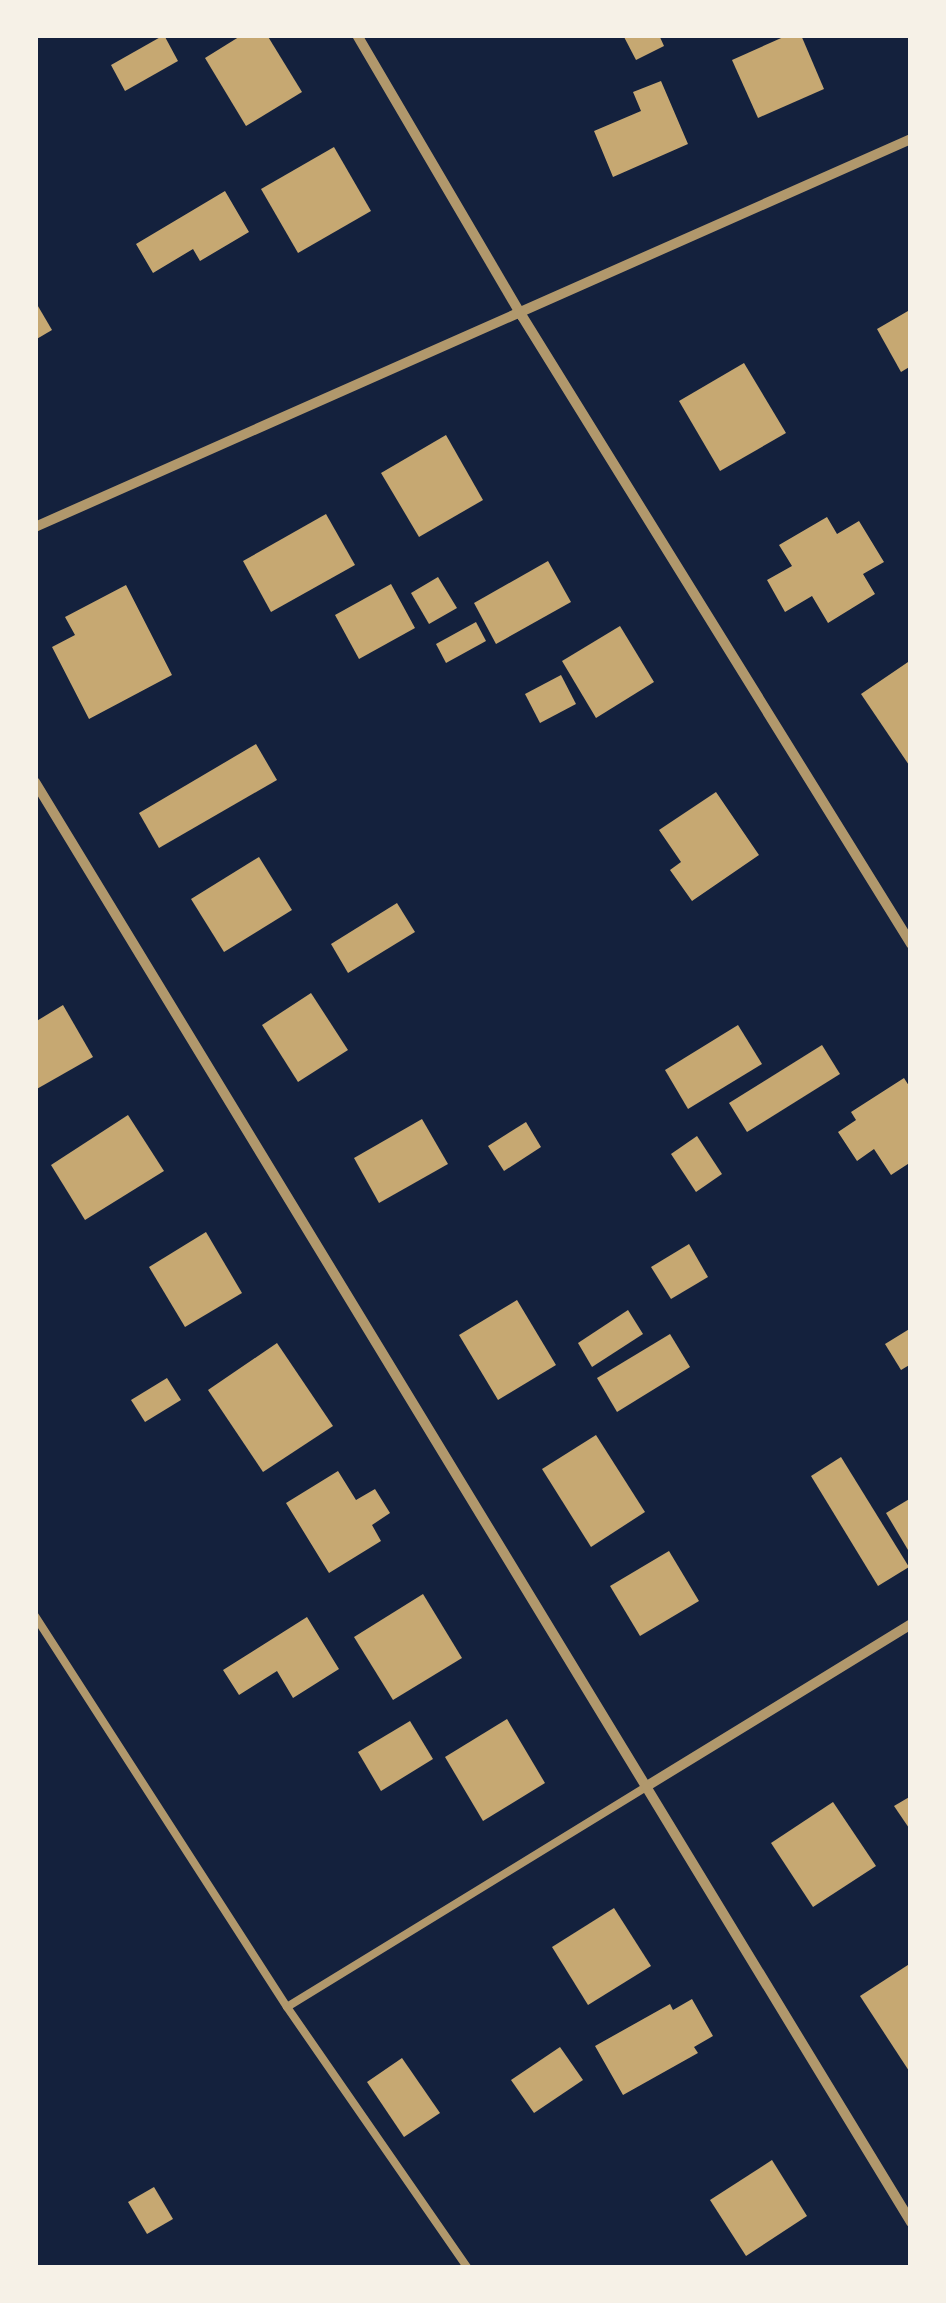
<!DOCTYPE html>
<style>
body{margin:0}
#map{position:relative;width:946px;height:2303px;overflow:hidden;background:#14213d;font-family:"Noto Sans",sans-serif}
div>[style]{position:absolute}
.building>*{inset:0;background:#c6a872}
.service>*{height:8px;margin:-4px;padding:0 4px;transform-origin:4px;border-radius:4px;background:#b1986c}
.minor>*{height:10px;margin:-5px;padding:0 5px;transform-origin:5px;border-radius:5px;background:#b1986c}
span{translate:-50% -50%;white-space:nowrap;text-align:center;line-height:1.15;-webkit-text-stroke:10px #f6f1e7;paint-order:stroke}
.frame{position:absolute;inset:0;border:38px solid #f6f1e7;pointer-events:none}
</style>
<div id="map">
<div class="building">
<i style="clip-path:polygon(164px 35px,178px 61px,125px 91px,111px 65px)"></i>
<i style="clip-path:polygon(242px 35px,267px 35px,302px 92px,246px 126px,205px 58px)"></i>
<i style="clip-path:polygon(623px 35px,659px 35px,664px 46px,636px 60px)"></i>
<i style="clip-path:polygon(788px 35px,801px 35px,824px 89px,758px 118px,732px 60px)"></i>
<i style="clip-path:polygon(661px 81px,688px 144px,613px 177px,594px 131px,641px 111px,633px 92px)"></i>
<i style="clip-path:polygon(334px 147px,371px 211px,298px 253px,261px 189px)"></i>
<i style="clip-path:polygon(225px 191px,249px 232px,200px 261px,193px 249px,153px 273px,136px 244px)"></i>
<i style="clip-path:polygon(35px 301px,52px 330px,35px 340px)"></i>
<i style="clip-path:polygon(908px 311px,911px 366px,901px 372px,877px 329px)"></i>
<i style="clip-path:polygon(744px 363px,786px 433px,720px 471px,679px 401px)"></i>
<i style="clip-path:polygon(446px 435px,483px 500px,419px 537px,381px 473px)"></i>
<i style="clip-path:polygon(326px 514px,355px 565px,271px 612px,243px 561px)"></i>
<i style="clip-path:polygon(827px 517px,837px 534px,859px 521px,884px 562px,863px 574px,875px 594px,828px 623px,812px 596px,785px 612px,767px 580px,792px 566px,779px 545px)"></i>
<i style="clip-path:polygon(548px 561px,571px 602px,496px 644px,474px 603px)"></i>
<i style="clip-path:polygon(438px 577px,457px 608px,429px 624px,411px 593px)"></i>
<i style="clip-path:polygon(391px 584px,415px 628px,359px 659px,335px 615px)"></i>
<i style="clip-path:polygon(126px 585px,172px 675px,89px 719px,52px 647px,75px 635px,65px 617px)"></i>
<i style="clip-path:polygon(476px 622px,486px 641px,446px 663px,436px 644px)"></i>
<i style="clip-path:polygon(620px 626px,654px 682px,596px 718px,562px 661px)"></i>
<i style="clip-path:polygon(911px 660px,911px 768px,861px 694px)"></i>
<i style="clip-path:polygon(561px 675px,576px 704px,540px 723px,525px 694px)"></i>
<i style="clip-path:polygon(256px 744px,277px 780px,159px 848px,139px 813px)"></i>
<i style="clip-path:polygon(716px 792px,759px 855px,692px 901px,670px 870px,681px 862px,659px 830px)"></i>
<i style="clip-path:polygon(259px 857px,292px 910px,224px 952px,191px 899px)"></i>
<i style="clip-path:polygon(397px 903px,415px 932px,348px 973px,331px 944px)"></i>
<i style="clip-path:polygon(311px 993px,348px 1050px,298px 1082px,262px 1025px)"></i>
<i style="clip-path:polygon(63px 1005px,93px 1057px,35px 1090px,35px 1022px)"></i>
<i style="clip-path:polygon(738px 1025px,762px 1064px,688px 1109px,665px 1070px)"></i>
<i style="clip-path:polygon(822px 1045px,840px 1074px,747px 1132px,729px 1103px)"></i>
<i style="clip-path:polygon(904px 1078px,911px 1089px,911px 1162px,891px 1175px,874px 1149px,857px 1161px,838px 1132px,856px 1120px,851px 1112px)"></i>
<i style="clip-path:polygon(128px 1115px,164px 1171px,85px 1220px,51px 1165px)"></i>
<i style="clip-path:polygon(422px 1119px,448px 1164px,379px 1203px,354px 1158px)"></i>
<i style="clip-path:polygon(526px 1122px,541px 1147px,504px 1171px,488px 1146px)"></i>
<i style="clip-path:polygon(697px 1136px,722px 1174px,696px 1192px,671px 1154px)"></i>
<i style="clip-path:polygon(206px 1232px,242px 1293px,185px 1327px,149px 1267px)"></i>
<i style="clip-path:polygon(689px 1244px,708px 1277px,671px 1299px,651px 1267px)"></i>
<i style="clip-path:polygon(517px 1300px,556px 1365px,498px 1400px,459px 1335px)"></i>
<i style="clip-path:polygon(628px 1310px,643px 1334px,592px 1367px,578px 1343px)"></i>
<i style="clip-path:polygon(911px 1328px,911px 1364px,901px 1370px,885px 1344px)"></i>
<i style="clip-path:polygon(670px 1334px,690px 1367px,617px 1412px,597px 1378px)"></i>
<i style="clip-path:polygon(277px 1343px,333px 1426px,263px 1472px,208px 1390px)"></i>
<i style="clip-path:polygon(167px 1378px,181px 1400px,145px 1422px,131px 1400px)"></i>
<i style="clip-path:polygon(596px 1435px,645px 1512px,591px 1547px,542px 1469px)"></i>
<i style="clip-path:polygon(841px 1457px,909px 1567px,878px 1586px,811px 1476px)"></i>
<i style="clip-path:polygon(338px 1471px,356px 1500px,375px 1489px,390px 1513px,372px 1525px,381px 1541px,329px 1573px,286px 1503px)"></i>
<i style="clip-path:polygon(911px 1498px,911px 1555px,886px 1513px)"></i>
<i style="clip-path:polygon(669px 1551px,699px 1601px,640px 1636px,610px 1586px)"></i>
<i style="clip-path:polygon(423px 1594px,462px 1658px,393px 1700px,354px 1637px)"></i>
<i style="clip-path:polygon(307px 1617px,339px 1669px,293px 1698px,277px 1671px,239px 1695px,223px 1670px)"></i>
<i style="clip-path:polygon(507px 1719px,545px 1783px,483px 1821px,445px 1757px)"></i>
<i style="clip-path:polygon(410px 1721px,433px 1759px,381px 1791px,358px 1752px)"></i>
<i style="clip-path:polygon(911px 1796px,911px 1831px,894px 1806px)"></i>
<i style="clip-path:polygon(833px 1802px,876px 1866px,813px 1907px,771px 1843px)"></i>
<i style="clip-path:polygon(614px 1908px,651px 1966px,588px 2005px,552px 1947px)"></i>
<i style="clip-path:polygon(911px 1963px,911px 2074px,860px 1996px)"></i>
<i style="clip-path:polygon(692px 1999px,713px 2036px,694px 2047px,698px 2053px,623px 2095px,595px 2046px,670px 2004px,673px 2010px)"></i>
<i style="clip-path:polygon(560px 2047px,583px 2080px,534px 2113px,511px 2080px)"></i>
<i style="clip-path:polygon(402px 2058px,440px 2113px,404px 2137px,367px 2082px)"></i>
<i style="clip-path:polygon(772px 2160px,807px 2216px,746px 2256px,710px 2200px)"></i>
<i style="clip-path:polygon(154px 2187px,173px 2219px,147px 2234px,128px 2202px)"></i>
</div>
<div class="service">
<i style="left:35px;top:1616px;width:465px;rotate:57.2deg"></i>
<i style="left:287px;top:2007px;width:318px;rotate:55.3deg"></i>
<i style="left:287px;top:2007px;width:422px;rotate:-31.5deg"></i>
</div>
<div class="minor">
<i style="left:357px;top:35px;width:326px;rotate:59.6deg"></i>
<i style="left:522px;top:316px;width:739px;rotate:58.22deg"></i>
<i style="left:35px;top:527px;width:958px;rotate:-23.89deg"></i>
<i style="left:35px;top:782px;width:1686px;rotate:58.69deg"></i>
<i style="left:647px;top:1786px;width:310px;rotate:-31.5deg"></i>
</div>
<div class="frame"></div>
</div>
